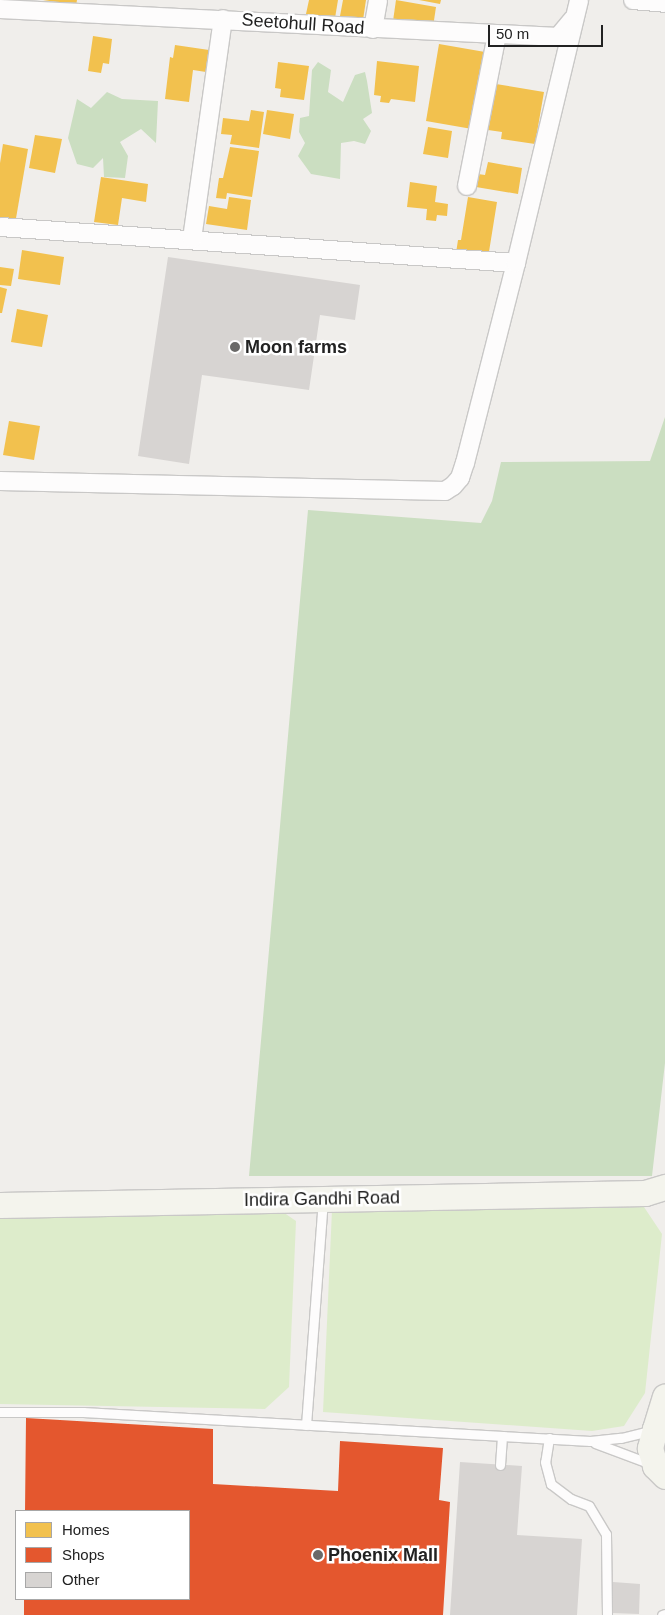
<!DOCTYPE html>
<style>
body{margin:0}
#map{position:relative;width:665px;height:1615px;overflow:hidden;background:#f0eeeb;font-family:Helvetica,sans-serif}
div>[style]{position:absolute}
.grass>*{inset:0;background:#ddeccb}
.forest>*{inset:0;background:#cbdec1}
.homes>*{inset:0;background:#f2c14e}
.shops>*{inset:0;background:#e4572e}
.building>*{inset:0;background:#d7d4d2}
.roads{filter:drop-shadow(1px 0 #c9c8c7) drop-shadow(-1px 0 #c9c8c7) drop-shadow(0 1px #c9c8c7) drop-shadow(0 -1px #c9c8c7)}
.lane>*{height:9px;margin:-4.5px;padding:0 4.5px;transform-origin:4.5px;border-radius:4.5px;background:#fdfcfc}
.street>*{height:18px;margin:-9px;padding:0 9px;transform-origin:9px;border-radius:9px;background:#fdfcfc}
.secondary>*{height:25px;margin:-12.5px;padding:0 12.5px;transform-origin:12.5px;border-radius:12.5px;background:#f4f4ed}
.dots>*{width:14px;height:14px;translate:-50% -50%;box-sizing:border-box;border:2px solid #fff;border-radius:50%}
span{translate:-50% -50%;white-space:nowrap;text-align:center;line-height:1.15;-webkit-text-stroke:5px #fff;paint-order:stroke}
.street-label{font-size:18px;color:#222}
.poi-label{font-size:18px;color:#222;font-weight:700}
.left{translate:0 -50%;text-align:left}
.legend{position:absolute;left:15px;top:1510px;width:175px;height:90px;box-sizing:border-box;background:#fff;border:1px solid #a7a7a7;margin:0;padding:6px 9px;list-style:none;font-size:15px;color:#222}
.legend li{display:flex;align-items:center;gap:10px;height:25px}
.legend b{width:25px;border:1px solid #a7a7a7}
.scale{position:absolute;left:488px;top:25px;width:115px;height:22px;box-sizing:border-box;border:2px solid #222;border-top:0;padding-left:6px;font-size:15px;line-height:18px;white-space:nowrap;color:#222;-webkit-text-stroke:4px #fff;paint-order:stroke}
</style>
<div id="map">
<div class="grass">
<i style="clip-path:polygon(644px 1207px,662px 1234px,645px 1393px,624px 1426px,592px 1431px,323px 1412px,332px 1210px)"></i>
<i style="clip-path:polygon(280px 1210px,296px 1221px,289px 1387px,265px 1409px,0 1404px,0 1219px)"></i>
</div>
<div class="forest">
<i style="clip-path:polygon(318px 62px,331px 70px,328px 92px,343px 102px,355px 75px,365px 72px,367px 81px,372px 113px,363px 119px,371px 131px,365px 144px,354px 141px,341px 143px,340px 179px,311px 174px,298px 156px,305px 143px,299px 132px,300px 118px,309px 116px,312px 70px)"></i>
<i style="clip-path:polygon(107px 92px,122px 99px,158px 101px,156px 143px,141px 129px,120px 142px,128px 156px,125px 178px,104px 177px,103px 158px,93px 168px,77px 164px,68px 138px,77px 99px,91px 108px)"></i>
<i style="clip-path:polygon(665px 417px,665px 1063px,652px 1176px,249px 1176px,308px 510px,481px 523px,492px 501px,501px 462px,650px 461px)"></i>
</div>
<div class="homes">
<i style="clip-path:polygon(43px 0,77px 0,76px 5px)"></i>
<i style="clip-path:polygon(309px 0,338px 0,335px 18px,306px 14px)"></i>
<i style="clip-path:polygon(343px 0,366px 0,363px 20px,340px 16px)"></i>
<i style="clip-path:polygon(396px 0,436px 7px,433px 27px,393px 21px)"></i>
<i style="clip-path:polygon(419px 0,441px 0,440px 4px)"></i>
<i style="clip-path:polygon(93px 36px,112px 39px,109px 64px,103px 63px,101px 73px,88px 71px)"></i>
<i style="clip-path:polygon(439px 44px,485px 52px,472px 129px,426px 121px)"></i>
<i style="clip-path:polygon(175px 45px,209px 50px,206px 72px,193px 70px,189px 102px,165px 99px,170px 57px,173px 58px)"></i>
<i style="clip-path:polygon(377px 61px,419px 66px,415px 102px,391px 99px,389px 103px,380px 102px,381px 96px,374px 95px)"></i>
<i style="clip-path:polygon(278px 62px,309px 66px,304px 100px,280px 97px,281px 89px,275px 88px)"></i>
<i style="clip-path:polygon(496px 84px,544px 92px,535px 144px,501px 139px,502px 132px,488px 130px)"></i>
<i style="clip-path:polygon(251px 110px,264px 112px,259px 148px,230px 144px,232px 135px,221px 134px,223px 118px,249px 121px)"></i>
<i style="clip-path:polygon(267px 110px,294px 114px,290px 139px,263px 134px)"></i>
<i style="clip-path:polygon(428px 127px,452px 131px,448px 158px,423px 154px)"></i>
<i style="clip-path:polygon(35px 135px,62px 139px,55px 173px,29px 168px)"></i>
<i style="clip-path:polygon(3px 144px,28px 149px,15px 224px,0 222px,0 163px)"></i>
<i style="clip-path:polygon(230px 147px,259px 151px,252px 197px,227px 193px,226px 199px,216px 198px,219px 178px,223px 178px)"></i>
<i style="clip-path:polygon(488px 162px,522px 168px,518px 194px,476px 187px,478px 174px,485px 175px)"></i>
<i style="clip-path:polygon(101px 177px,148px 184px,146px 202px,122px 198px,118px 225px,94px 222px)"></i>
<i style="clip-path:polygon(410px 182px,437px 186px,435px 202px,448px 204px,447px 216px,437px 215px,436px 221px,426px 220px,427px 209px,407px 207px)"></i>
<i style="clip-path:polygon(229px 197px,251px 200px,247px 230px,206px 224px,209px 206px,227px 209px)"></i>
<i style="clip-path:polygon(468px 197px,497px 202px,488px 258px,456px 253px,458px 240px,461px 240px)"></i>
<i style="clip-path:polygon(22px 250px,64px 257px,60px 285px,18px 279px)"></i>
<i style="clip-path:polygon(0 267px,14px 269px,11px 286px,0 285px)"></i>
<i style="clip-path:polygon(0 287px,7px 289px,2px 313px,0 313px)"></i>
<i style="clip-path:polygon(17px 309px,48px 315px,42px 347px,11px 342px)"></i>
<i style="clip-path:polygon(9px 421px,40px 426px,34px 460px,3px 455px)"></i>
</div>
<div class="shops">
<i style="clip-path:polygon(26px 1418px,213px 1429px,213px 1484px,338px 1491px,340px 1441px,443px 1448px,439px 1500px,450px 1502px,443px 1615px,24px 1615px,24px 1599px,189px 1599px,189px 1511px,25px 1511px)"></i>
</div>
<div class="building">
<i style="clip-path:polygon(168px 257px,360px 285px,355px 320px,320px 315px,309px 390px,202px 375px,189px 464px,138px 456px)"></i>
<i style="clip-path:polygon(460px 1462px,522px 1466px,517px 1535px,582px 1539px,577px 1615px,450px 1615px)"></i>
<i style="clip-path:polygon(613px 1582px,640px 1584px,639px 1614px,612px 1613px)"></i>
</div>
<div class="roads">
<div class="lane">
<i style="left:0;top:1412px;width:83px"></i>
<i style="left:83px;top:1412px;width:508px;rotate:3.27deg"></i>
<i style="left:590px;top:1441px;width:31px;rotate:-6deg"></i>
<i style="left:621px;top:1438px;width:33px;rotate:-14deg"></i>
<i style="left:306px;top:1425px;width:226px;rotate:-85.7deg"></i>
<i style="left:549px;top:1438px;width:24px;rotate:99deg"></i>
<i style="left:545px;top:1462px;width:23px;rotate:75deg"></i>
<i style="left:551px;top:1484px;width:25px;rotate:37deg"></i>
<i style="left:571px;top:1499px;width:19px;rotate:21deg"></i>
<i style="left:589px;top:1506px;width:33px;rotate:59deg"></i>
<i style="left:606px;top:1534px;width:81px;rotate:89.3deg"></i>
<i style="left:595px;top:1443px;width:60px;rotate:20.6deg"></i>
<i style="left:500px;top:1465px;width:29px;rotate:-86deg"></i>
<i style="left:662px;top:1615px;width:3px;rotate:-18deg"></i>
</div>
<div class="street">
<i style="left:633px;top:0;width:32px;rotate:5deg"></i>
<i style="left:0;top:9px;width:559px;rotate:2.87deg"></i>
<i style="left:558px;top:37px;width:23px;rotate:-50deg"></i>
<i style="left:373px;top:29px;width:29px;rotate:-80deg"></i>
<i style="left:467px;top:186px;width:154px;rotate:-78.8deg"></i>
<i style="left:0;top:227px;width:517px;rotate:3.99deg"></i>
<i style="left:192px;top:239px;width:222px;rotate:-82deg"></i>
<i style="left:0;top:481px;width:445px;rotate:1.3deg"></i>
<i style="left:445px;top:491px;width:9px;rotate:-32deg"></i>
<i style="left:453px;top:486px;width:11px;rotate:-49deg"></i>
<i style="left:460px;top:478px;width:16px;rotate:-72deg"></i>
<i style="left:465px;top:463px;width:206px;rotate:-75.7deg"></i>
<i style="left:516px;top:263px;width:270px;rotate:-76.5deg"></i>
</div>
<div class="secondary">
<i style="left:0;top:1205px;width:645px;rotate:-1.07deg"></i>
<i style="left:645px;top:1193px;width:21px;rotate:-17deg"></i>
<i style="left:665px;top:1419px;width:14px;rotate:135deg"></i>
<i style="left:655px;top:1429px;width:20px;rotate:105deg"></i>
<i style="left:650px;top:1448px;width:19px;rotate:74deg"></i>
<i style="left:655px;top:1466px;width:14px;rotate:45deg"></i>
<i style="left:655px;top:1429px;width:34px;rotate:-73deg"></i>
</div>
</div>
<div class="dots">
<i style="left:235px;top:347px;background:#6a6968"></i>
<i style="left:318px;top:1555px;background:#6a6968"></i>
</div>
<div class="street-label">
<span style="left:303px;top:24px;rotate:4deg">Seetohull Road</span>
<span style="left:322px;top:1199px;rotate:-1deg">Indira Gandhi Road</span>
</div>
<div class="poi-label">
<span class="left" style="left:245px;top:347px">Moon farms</span>
<span class="left" style="left:328px;top:1555px">Phoenix Mall</span>
</div>
<ul class="legend">
<li><b style="height:14px;background:#f2c14e"></b>Homes</li>
<li><b style="height:14px;background:#e4572e"></b>Shops</li>
<li><b style="height:14px;background:#d7d4d2"></b>Other</li>
</ul>
<div class="scale">50 m</div>
</div>
